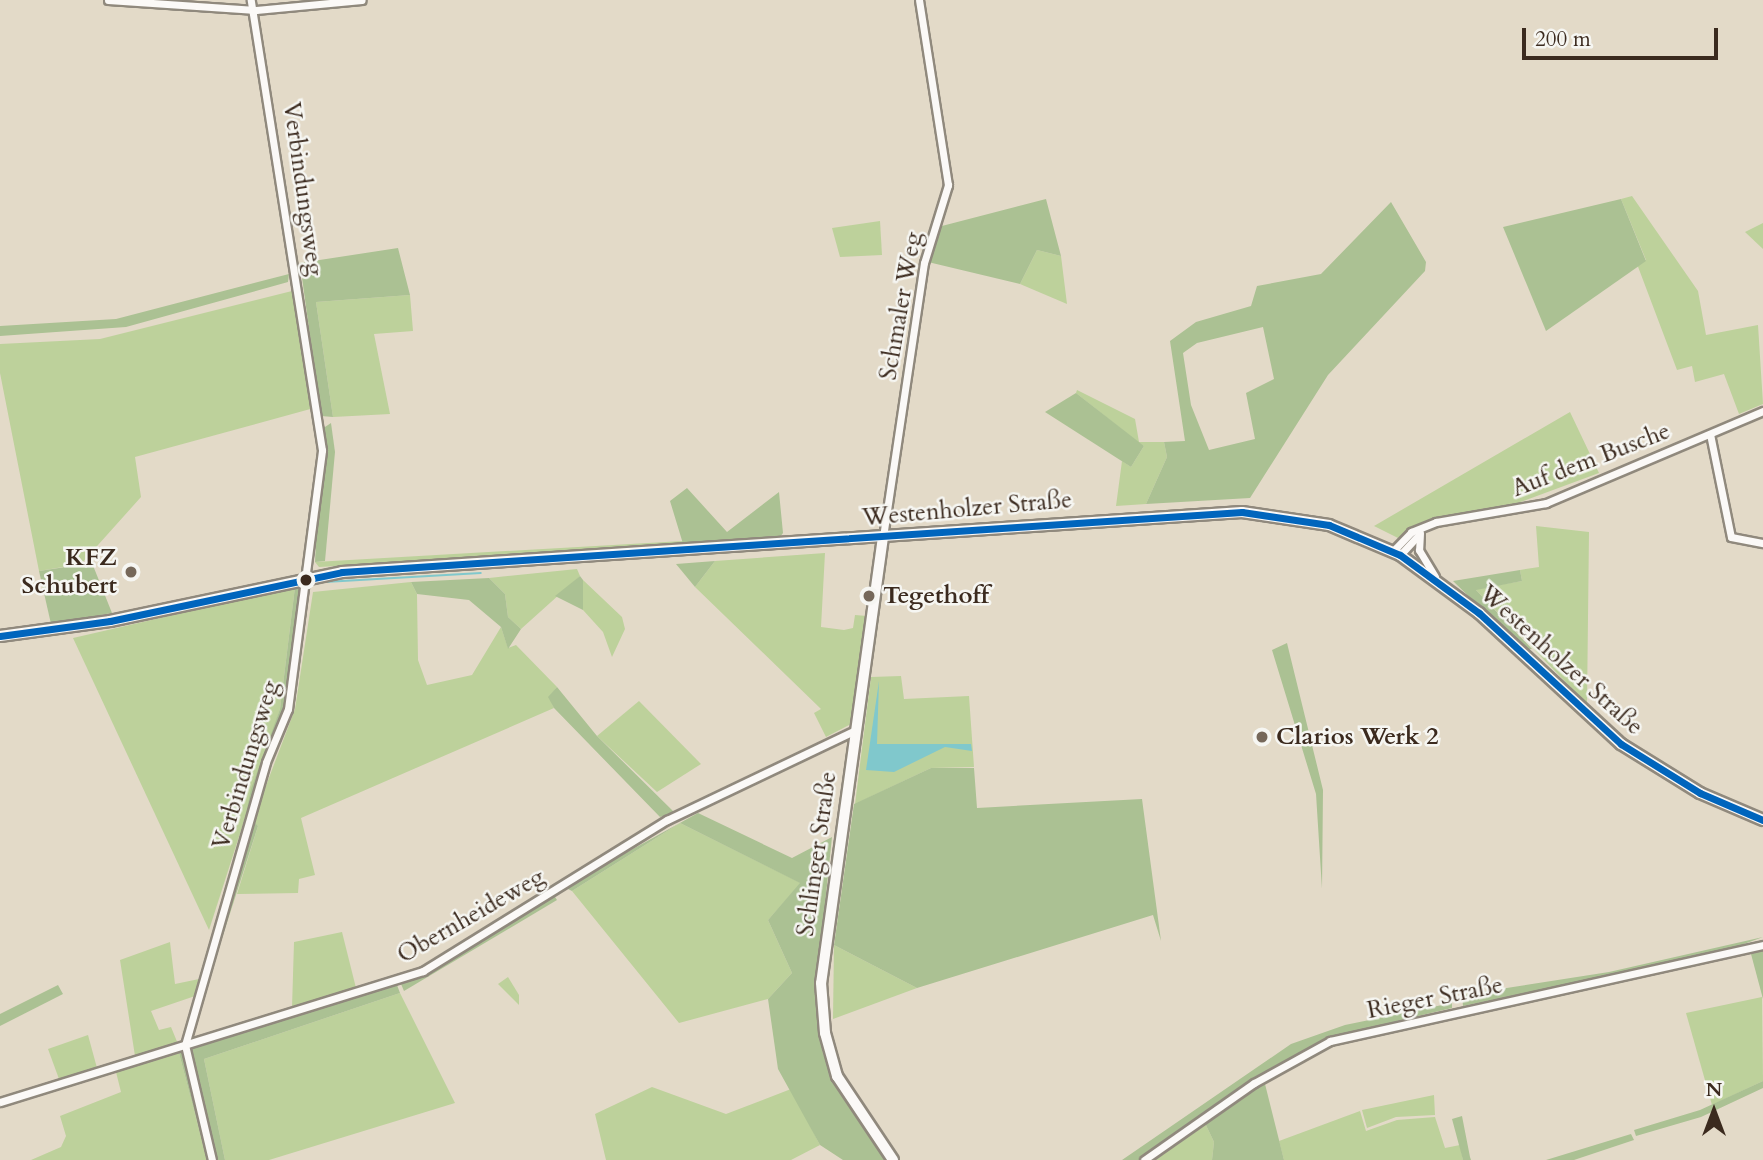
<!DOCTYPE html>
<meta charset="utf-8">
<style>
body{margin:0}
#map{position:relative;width:1763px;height:1160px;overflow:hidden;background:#e3dac8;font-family:Cardo,serif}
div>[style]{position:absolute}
.green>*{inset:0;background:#bdd19b}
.forest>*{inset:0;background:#abc193}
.water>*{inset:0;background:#80c8cc}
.stream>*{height:2px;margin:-1px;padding:0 1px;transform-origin:1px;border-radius:1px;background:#80c8cc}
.roads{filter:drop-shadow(2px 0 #90897d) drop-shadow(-2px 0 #90897d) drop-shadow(0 2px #90897d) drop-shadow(0 -2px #90897d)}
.street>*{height:7px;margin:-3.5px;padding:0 3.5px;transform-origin:3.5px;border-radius:3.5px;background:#fbf9f7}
.secondary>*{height:10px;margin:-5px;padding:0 5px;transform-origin:5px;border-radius:5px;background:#fbf9f7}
.bus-1>*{height:7px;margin:-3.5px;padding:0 3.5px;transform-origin:3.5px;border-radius:3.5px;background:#0065bd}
.dots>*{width:19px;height:19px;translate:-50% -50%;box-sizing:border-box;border:4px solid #f6f6f2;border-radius:50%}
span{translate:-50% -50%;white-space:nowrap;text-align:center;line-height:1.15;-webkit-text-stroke:5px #f6f6f2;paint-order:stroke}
.street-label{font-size:24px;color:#3b2a1e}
.poi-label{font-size:24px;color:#3b2a1e;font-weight:700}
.right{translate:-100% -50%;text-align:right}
.left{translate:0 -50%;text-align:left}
.north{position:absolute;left:1679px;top:1076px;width:70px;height:70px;-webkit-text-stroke:5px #f6f6f2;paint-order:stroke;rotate:0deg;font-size:19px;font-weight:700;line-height:28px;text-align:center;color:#3b2a1e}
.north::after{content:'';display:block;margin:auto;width:24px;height:32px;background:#3b2a1e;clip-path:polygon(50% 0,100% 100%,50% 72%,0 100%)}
.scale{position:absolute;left:1522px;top:28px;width:196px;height:32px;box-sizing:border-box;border:4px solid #3b2a1e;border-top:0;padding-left:9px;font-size:21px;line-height:24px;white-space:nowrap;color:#3b2a1e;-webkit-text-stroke:5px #f6f6f2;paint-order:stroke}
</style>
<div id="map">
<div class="green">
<i style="clip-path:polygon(1632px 196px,1698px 291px,1706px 335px,1758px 325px,1763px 404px,1739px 414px,1724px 374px,1695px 382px,1692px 366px,1677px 370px,1637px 264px,1646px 260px,1621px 199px)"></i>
<i style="clip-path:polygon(880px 221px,882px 255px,840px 257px,832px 228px)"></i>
<i style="clip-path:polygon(1763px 223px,1763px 249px,1745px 232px)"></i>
<i style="clip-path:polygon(1037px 250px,1061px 256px,1067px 304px,1020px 284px)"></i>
<i style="clip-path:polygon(292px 291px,314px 408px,135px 457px,141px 497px,81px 564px,39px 571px,0 373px,0 344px,100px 339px)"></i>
<i style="clip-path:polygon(410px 295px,413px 331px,374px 334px,390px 414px,333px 417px,316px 302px)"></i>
<i style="clip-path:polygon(1077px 390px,1135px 419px,1139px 442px,1164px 442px,1167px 457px,1146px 504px,1116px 506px,1122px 461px,1131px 467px,1144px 446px,1139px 443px,1076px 393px)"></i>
<i style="clip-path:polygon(1570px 412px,1599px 473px,1494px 512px,1435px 519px,1398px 538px,1374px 526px)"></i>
<i style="clip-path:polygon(1536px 526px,1589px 532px,1587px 704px,1475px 589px,1522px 581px,1520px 570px,1539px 567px)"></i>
<i style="clip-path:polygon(683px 541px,684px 547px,319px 567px,315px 562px)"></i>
<i style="clip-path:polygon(825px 553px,821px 627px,844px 630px,853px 628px,855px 615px,867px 616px,851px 724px,826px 737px,814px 713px,821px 709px,695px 587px,715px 561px)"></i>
<i style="clip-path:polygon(577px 569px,580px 576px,521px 629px,508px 617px,505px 594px,489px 578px)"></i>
<i style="clip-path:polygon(583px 580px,622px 617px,625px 629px,612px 657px,603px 632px,583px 610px)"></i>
<i style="clip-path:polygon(411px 582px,417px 594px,418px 660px,427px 685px,472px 675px,501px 627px,508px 648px,516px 645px,557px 687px,549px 697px,554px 708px,301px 818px,315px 875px,299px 879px,298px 893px,237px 894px,258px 826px,253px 820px,295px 709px,313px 592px)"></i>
<i style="clip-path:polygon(295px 587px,280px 709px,209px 930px,73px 638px)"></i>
<i style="clip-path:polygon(901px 676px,904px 699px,969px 696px,974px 767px,931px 768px,855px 804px,871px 677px)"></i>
<i style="clip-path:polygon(639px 701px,701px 764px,657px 792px,597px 736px)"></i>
<i style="clip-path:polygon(680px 823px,801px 883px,768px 920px,792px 973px,768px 999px,679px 1023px,572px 891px)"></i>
<i style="clip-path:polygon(342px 932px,357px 992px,292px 1008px,294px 942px)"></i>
<i style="clip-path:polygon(170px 942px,175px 984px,204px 978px,198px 995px,151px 1011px,159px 1030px,171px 1027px,178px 1044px,135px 1056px,120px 960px)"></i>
<i style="clip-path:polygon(834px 945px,917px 988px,833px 1019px)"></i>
<i style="clip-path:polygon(508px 977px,519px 995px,519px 1005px,498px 984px)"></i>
<i style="clip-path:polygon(400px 993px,455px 1103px,269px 1160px,225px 1160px,204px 1059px)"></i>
<i style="clip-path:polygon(1762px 997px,1763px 1081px,1712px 1105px,1686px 1013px)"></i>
<i style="clip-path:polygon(88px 1035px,97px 1068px,59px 1079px,48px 1049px)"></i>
<i style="clip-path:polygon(179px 1053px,207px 1160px,31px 1160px,61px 1147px,66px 1136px,60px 1116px,121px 1092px,116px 1072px)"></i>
<i style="clip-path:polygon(652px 1087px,726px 1114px,791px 1089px,820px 1145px,791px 1160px,606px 1160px,595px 1114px)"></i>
<i style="clip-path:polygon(1434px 1095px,1435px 1115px,1396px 1117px,1367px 1128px,1362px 1110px)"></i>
<i style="clip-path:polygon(1360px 1111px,1366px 1131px,1397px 1120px,1435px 1117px,1445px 1148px,1460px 1145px,1463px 1160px,1284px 1160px,1279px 1141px)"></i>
<i style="clip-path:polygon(1204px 1121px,1214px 1142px,1212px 1160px,1150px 1160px)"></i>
</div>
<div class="forest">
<i style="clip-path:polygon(1046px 199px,1061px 256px,1037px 250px,1020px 284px,928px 262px,938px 227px)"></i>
<i style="clip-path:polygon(1621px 199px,1646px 261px,1546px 331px,1503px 227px)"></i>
<i style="clip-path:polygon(evenodd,1391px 202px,1426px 262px,1425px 271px,1328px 375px,1250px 498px,1146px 504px,1167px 457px,1164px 442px,1185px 441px,1170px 341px,1196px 322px,1251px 306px,1257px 286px,1321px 274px,1391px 202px,1263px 327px,1274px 379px,1246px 393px,1255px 439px,1209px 450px,1191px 405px,1183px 353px,1197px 343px,1263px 327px)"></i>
<i style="clip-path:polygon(398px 248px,410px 295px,316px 302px,333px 417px,321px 416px,300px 263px)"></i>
<i style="clip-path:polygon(289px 274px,288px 282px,126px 327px,0 336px,0 326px,116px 319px)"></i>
<i style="clip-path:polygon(1076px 393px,1144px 446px,1131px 467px,1045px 412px)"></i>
<i style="clip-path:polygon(331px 423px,335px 452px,325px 561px,315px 562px,322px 429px)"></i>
<i style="clip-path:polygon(687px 488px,727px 532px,779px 492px,783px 533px,777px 541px,684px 547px,670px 501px)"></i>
<i style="clip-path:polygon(715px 561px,695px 587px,676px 564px)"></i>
<i style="clip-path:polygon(92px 563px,112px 613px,51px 624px,39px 571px)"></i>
<i style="clip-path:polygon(1520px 570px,1522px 581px,1476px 590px,1532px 649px,1523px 649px,1453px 581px)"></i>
<i style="clip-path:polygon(580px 576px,583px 580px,583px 610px,555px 596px)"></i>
<i style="clip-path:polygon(489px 578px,505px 594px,508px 617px,521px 629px,508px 649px,501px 627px,469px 600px,417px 594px,411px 582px)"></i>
<i style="clip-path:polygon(295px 587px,303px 587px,287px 709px,240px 843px,251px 789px,280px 709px)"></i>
<i style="clip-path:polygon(1287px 643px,1323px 790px,1322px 889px,1316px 794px,1272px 650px)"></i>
<i style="clip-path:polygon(557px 687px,597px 736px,674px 812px,660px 817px,554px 708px,548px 697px)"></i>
<i style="clip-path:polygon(931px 768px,974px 768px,977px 808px,1142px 799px,1161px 941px,1153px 915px,917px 988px,834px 945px,854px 804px)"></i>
<i style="clip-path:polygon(698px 813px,792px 858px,832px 837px,817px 982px,823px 1054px,887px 1160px,843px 1160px,820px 1145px,778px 1069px,768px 999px,792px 973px,768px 920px,800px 883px,680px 823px,572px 891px,564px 887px)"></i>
<i style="clip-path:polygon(253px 820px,258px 826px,190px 1038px,239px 862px)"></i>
<i style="clip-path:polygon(553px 894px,557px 900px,404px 991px,401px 984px)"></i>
<i style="clip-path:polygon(1763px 937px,1725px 951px,1463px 1006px,1462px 995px,1609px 972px)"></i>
<i style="clip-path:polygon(1763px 951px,1763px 999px,1751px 954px)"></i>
<i style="clip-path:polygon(58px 985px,63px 994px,0 1026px,0 1014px)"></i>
<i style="clip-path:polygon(397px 985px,400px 993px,204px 1059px,225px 1160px,207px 1160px,179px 1053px)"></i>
<i style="clip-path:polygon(1452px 1003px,1452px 1008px,1329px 1037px,1253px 1080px,1139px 1160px,1122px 1160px,1291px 1044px,1345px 1025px)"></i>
<i style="clip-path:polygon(1264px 1080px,1284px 1160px,1212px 1160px,1214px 1142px,1204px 1121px)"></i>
<i style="clip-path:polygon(1763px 1081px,1763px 1088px,1701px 1117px,1636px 1136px,1634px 1130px,1700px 1110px)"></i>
<i style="clip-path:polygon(1462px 1116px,1470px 1157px,1471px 1160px,1463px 1160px,1452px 1119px)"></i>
<i style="clip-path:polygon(1631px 1134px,1634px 1140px,1574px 1160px,1546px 1160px)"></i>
</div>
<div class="water">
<i style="clip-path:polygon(879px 681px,877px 744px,971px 744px,972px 751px,945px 747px,894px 772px,866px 770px)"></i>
</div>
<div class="stream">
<i style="left:325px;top:582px;width:156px;rotate:-3.3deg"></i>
</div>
<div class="roads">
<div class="street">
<i style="left:108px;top:0;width:148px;rotate:3.9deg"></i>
<i style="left:256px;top:10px;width:106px;rotate:-5.4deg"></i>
<i style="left:1710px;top:434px;width:105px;rotate:78.5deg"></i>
<i style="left:1731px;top:537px;width:33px;rotate:11deg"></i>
<i style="left:1420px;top:533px;width:17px;rotate:93deg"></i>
<i style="left:1419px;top:550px;width:31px;rotate:59deg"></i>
<i style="left:883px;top:537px;width:277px;rotate:-81.5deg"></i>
<i style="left:924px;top:263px;width:82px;rotate:-72.9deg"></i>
<i style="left:948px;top:185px;width:187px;rotate:-98.9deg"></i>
<i style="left:1392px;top:552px;width:28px;rotate:-46deg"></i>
<i style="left:1411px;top:532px;width:27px;rotate:-22deg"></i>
<i style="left:1436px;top:522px;width:112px;rotate:-9.8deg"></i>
<i style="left:1546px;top:503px;width:236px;rotate:-23deg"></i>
<i style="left:1400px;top:555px;width:26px;rotate:-47deg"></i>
<i style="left:0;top:1102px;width:443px;rotate:-17.2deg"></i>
<i style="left:423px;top:971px;width:287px;rotate:-31.8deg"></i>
<i style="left:667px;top:820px;width:209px;rotate:-25.5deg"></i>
<i style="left:212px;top:1160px;width:118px;rotate:-103.2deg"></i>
<i style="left:185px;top:1045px;width:294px;rotate:-74deg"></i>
<i style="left:266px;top:762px;width:57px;rotate:-67.5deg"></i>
<i style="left:288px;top:709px;width:261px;rotate:-82.5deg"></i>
<i style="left:322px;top:450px;width:456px;rotate:-99deg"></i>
<i style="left:1144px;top:1160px;width:134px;rotate:-35deg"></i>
<i style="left:1254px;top:1083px;width:87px;rotate:-28.9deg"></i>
<i style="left:1330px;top:1041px;width:444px;rotate:-12.5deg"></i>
</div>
<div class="secondary">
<i style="left:883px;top:537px;width:450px;rotate:97.9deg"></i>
<i style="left:821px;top:983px;width:50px;rotate:85.4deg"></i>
<i style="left:825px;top:1033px;width:45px;rotate:74.4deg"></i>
<i style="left:837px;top:1076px;width:101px;rotate:56.3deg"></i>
<i style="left:0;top:636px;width:111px;rotate:-7.8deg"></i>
<i style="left:110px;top:621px;width:237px;rotate:-11.9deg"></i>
<i style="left:342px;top:572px;width:902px;rotate:-3.81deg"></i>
<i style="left:1242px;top:512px;width:88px;rotate:8.5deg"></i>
<i style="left:1329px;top:525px;width:77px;rotate:22.9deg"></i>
<i style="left:1400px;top:555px;width:98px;rotate:36.3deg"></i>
<i style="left:1479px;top:613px;width:193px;rotate:42.7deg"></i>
<i style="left:1621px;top:744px;width:93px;rotate:31.8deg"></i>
<i style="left:1700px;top:793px;width:69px;rotate:23.2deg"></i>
</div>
</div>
<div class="bus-1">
<i style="left:0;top:636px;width:111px;rotate:-7.8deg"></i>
<i style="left:110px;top:621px;width:237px;rotate:-11.9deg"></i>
<i style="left:342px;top:572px;width:902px;rotate:-3.81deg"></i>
<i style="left:1242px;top:512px;width:88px;rotate:8.5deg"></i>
<i style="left:1329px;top:525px;width:77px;rotate:22.9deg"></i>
<i style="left:1400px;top:555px;width:98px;rotate:36.3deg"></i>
<i style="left:1479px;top:613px;width:193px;rotate:42.7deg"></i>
<i style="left:1621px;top:744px;width:93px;rotate:31.8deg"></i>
<i style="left:1700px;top:793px;width:69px;rotate:23.2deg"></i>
</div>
<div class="dots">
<i style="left:131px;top:572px;background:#76685a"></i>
<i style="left:306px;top:580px;background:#3b2a1e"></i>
<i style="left:869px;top:596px;background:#76685a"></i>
<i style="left:1262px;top:737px;background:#76685a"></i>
</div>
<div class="street-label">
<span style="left:303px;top:189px;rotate:82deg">Verbindungsweg</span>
<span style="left:901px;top:306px;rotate:-80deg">Schmaler Weg</span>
<span style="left:1591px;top:460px;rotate:-21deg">Auf dem Busche</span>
<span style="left:967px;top:509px;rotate:-5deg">Westenholzer Straße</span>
<span style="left:1561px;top:660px;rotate:42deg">Westenholzer Straße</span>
<span style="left:246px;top:765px;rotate:-73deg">Verbindungsweg</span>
<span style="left:817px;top:854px;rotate:-82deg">Schlinger Straße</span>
<span style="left:471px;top:916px;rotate:-30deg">Obernheideweg</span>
<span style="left:1435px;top:998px;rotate:-11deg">Rieger Straße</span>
</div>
<div class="poi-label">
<span class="right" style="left:117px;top:572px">KFZ<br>Schubert</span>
<span class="left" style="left:883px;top:596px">Tegethoff</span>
<span class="left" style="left:1276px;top:737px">Clarios Werk 2</span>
</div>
<div class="north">N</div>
<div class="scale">200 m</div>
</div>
